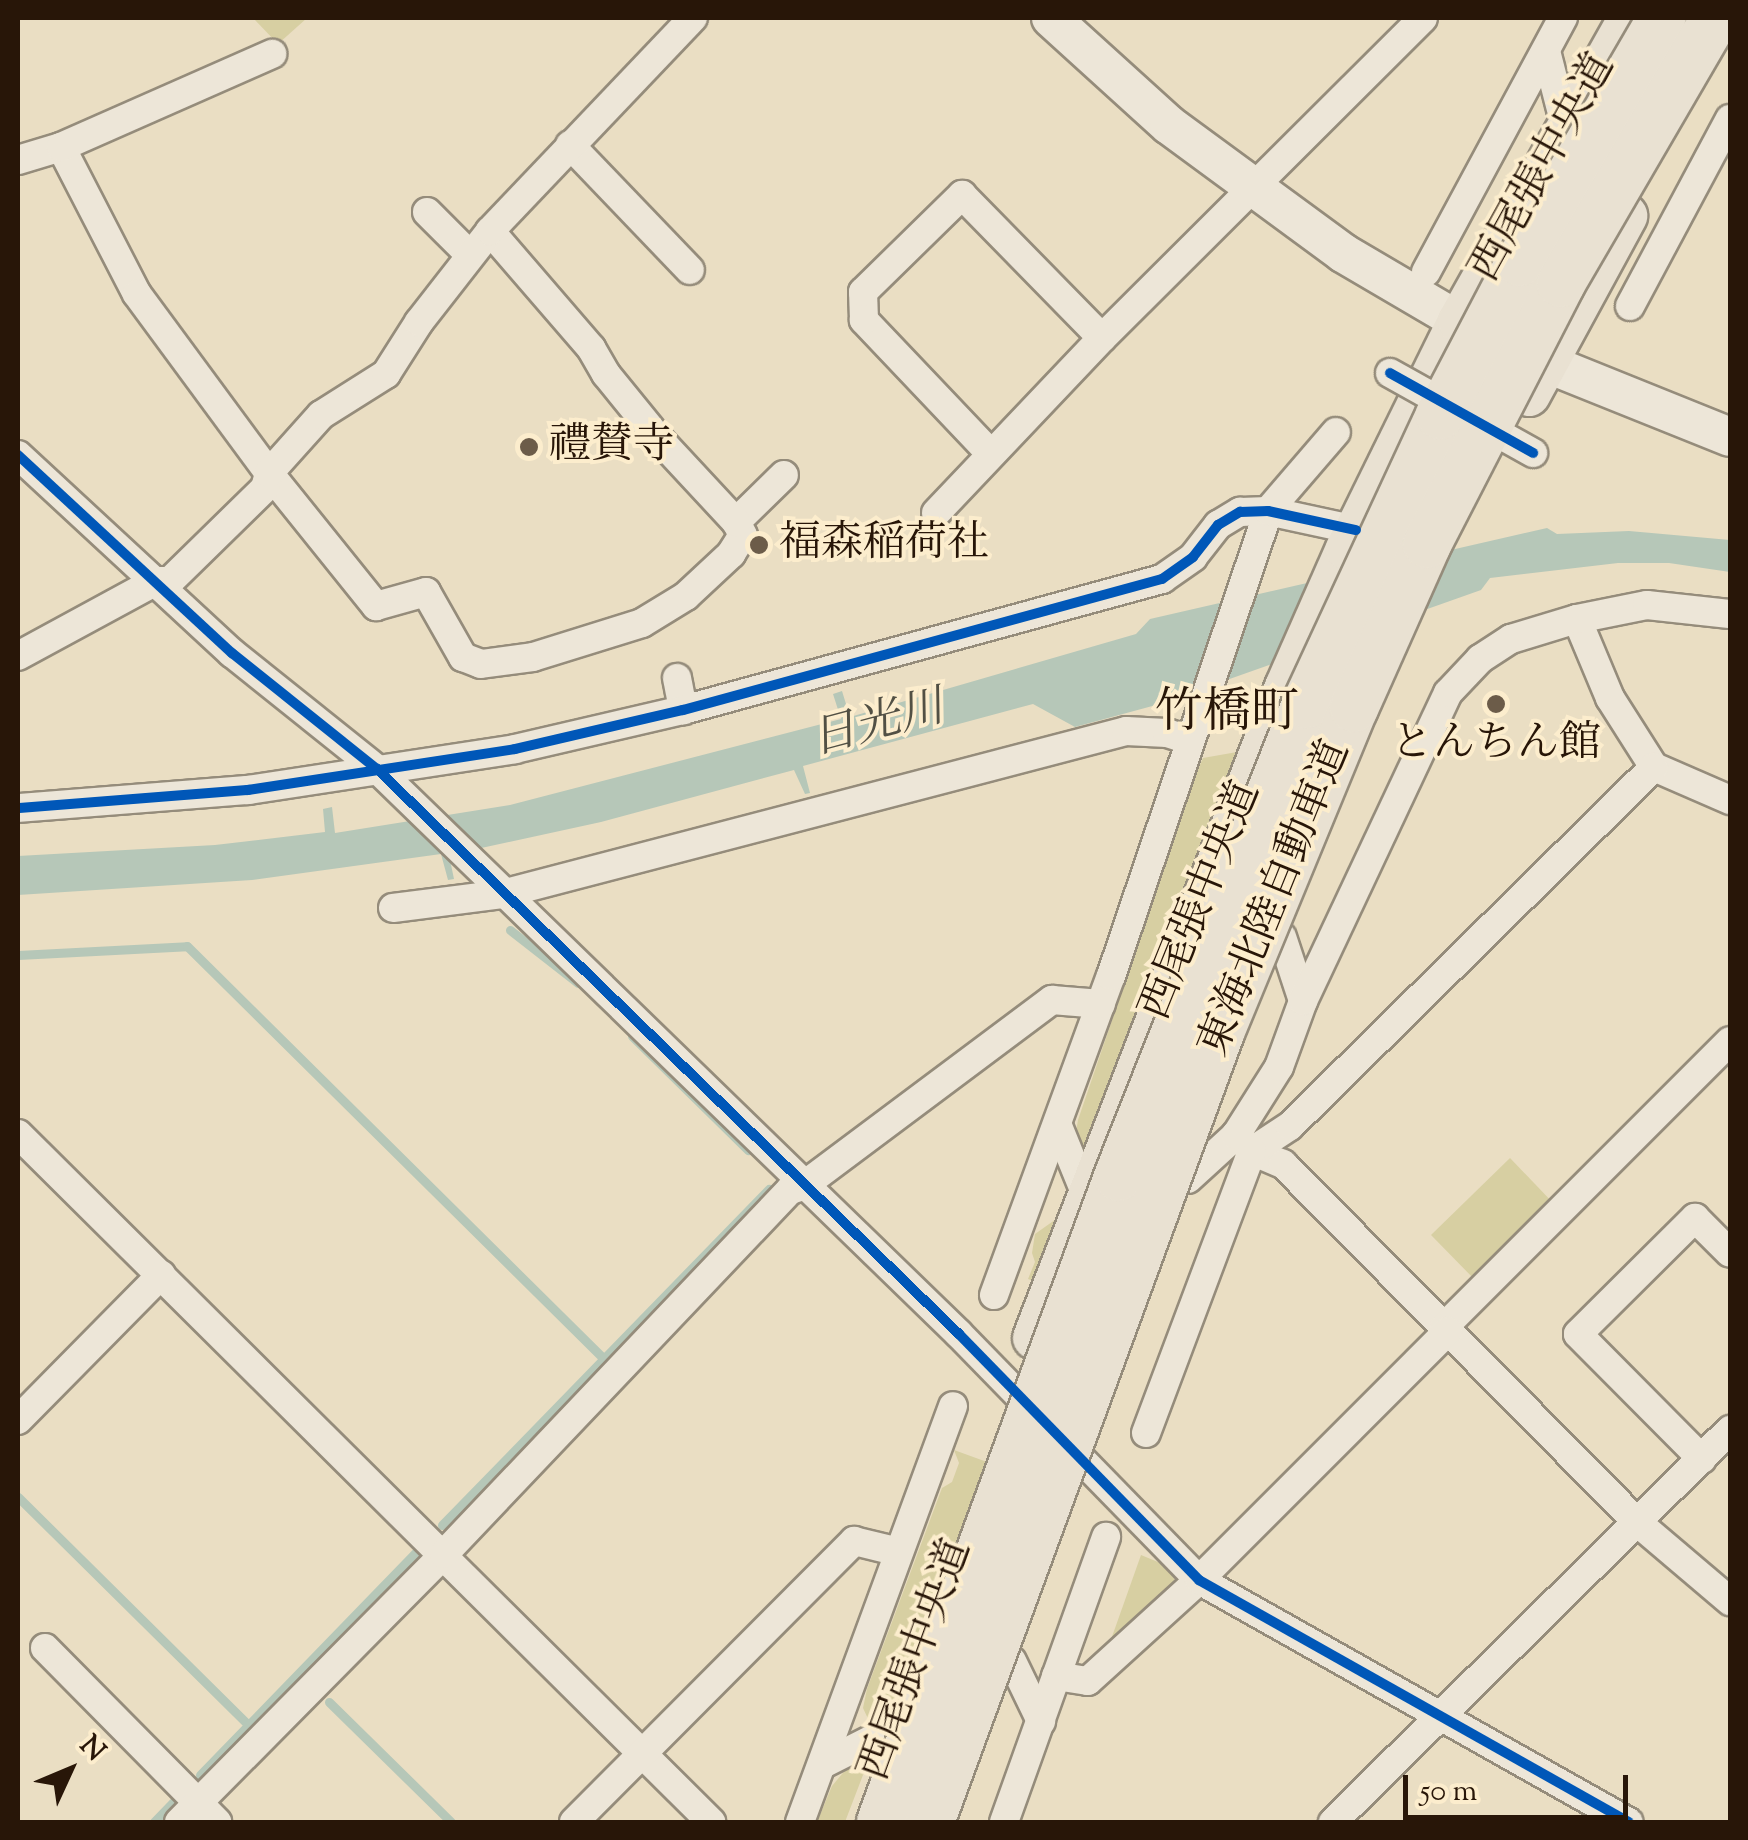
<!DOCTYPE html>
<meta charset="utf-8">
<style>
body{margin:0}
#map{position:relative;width:1748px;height:1840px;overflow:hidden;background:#eadec3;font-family:"Sorts Mill Goudy","Noto Serif JP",serif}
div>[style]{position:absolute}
.green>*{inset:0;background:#d7cfa2}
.water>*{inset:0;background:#b6c7b8}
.stream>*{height:9px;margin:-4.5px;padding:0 4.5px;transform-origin:4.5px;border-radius:4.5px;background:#b6c7b8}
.roads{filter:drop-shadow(2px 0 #958c7b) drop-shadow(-2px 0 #958c7b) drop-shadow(0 2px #958c7b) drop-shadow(0 -2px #958c7b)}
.street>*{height:28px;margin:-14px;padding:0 14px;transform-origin:14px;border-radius:14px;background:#ede6d8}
.secondary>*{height:38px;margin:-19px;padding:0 19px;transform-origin:19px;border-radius:19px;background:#ede6d8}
.primary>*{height:42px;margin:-21px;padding:0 21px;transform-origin:21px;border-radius:21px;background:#e9e1d2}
.bridges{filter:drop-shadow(2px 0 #958c7b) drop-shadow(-2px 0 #958c7b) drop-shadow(0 2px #958c7b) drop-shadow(0 -2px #958c7b)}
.street-bridge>*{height:28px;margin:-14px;padding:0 14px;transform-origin:14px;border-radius:14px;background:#ede6d8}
.highway-bridge>*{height:48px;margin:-24px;padding:0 24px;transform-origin:24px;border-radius:24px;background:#e9e1d2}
.cycleway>*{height:10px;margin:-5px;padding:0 5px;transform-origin:5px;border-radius:5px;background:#0057b8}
.dots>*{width:28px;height:28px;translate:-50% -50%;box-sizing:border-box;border:5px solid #fcedcd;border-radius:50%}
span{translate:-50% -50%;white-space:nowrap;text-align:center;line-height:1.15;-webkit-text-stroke:8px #fcedcd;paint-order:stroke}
.street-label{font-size:42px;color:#281608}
.poi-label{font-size:42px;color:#281608}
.left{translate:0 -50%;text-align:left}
.water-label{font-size:45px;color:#525044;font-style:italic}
.quarter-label{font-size:48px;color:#281608}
.frame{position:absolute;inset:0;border:20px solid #281608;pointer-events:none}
.north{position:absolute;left:20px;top:1720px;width:100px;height:100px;-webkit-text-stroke:8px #fcedcd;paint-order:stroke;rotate:46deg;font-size:28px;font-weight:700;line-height:40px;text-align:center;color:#281608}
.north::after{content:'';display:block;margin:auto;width:35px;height:45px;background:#281608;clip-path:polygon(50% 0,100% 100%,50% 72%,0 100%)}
.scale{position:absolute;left:1403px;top:1775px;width:225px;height:45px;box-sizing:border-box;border:5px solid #281608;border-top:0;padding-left:12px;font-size:30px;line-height:35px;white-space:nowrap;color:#281608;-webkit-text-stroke:8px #fcedcd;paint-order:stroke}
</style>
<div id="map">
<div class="green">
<i style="clip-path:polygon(253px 18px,307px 18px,278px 44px)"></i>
<i style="clip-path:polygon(1237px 752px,1253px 757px,1097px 1166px,1074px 1143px,1078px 1120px,1197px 771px,1203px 758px)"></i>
<i style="clip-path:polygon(1510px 1158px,1555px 1205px,1476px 1281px,1431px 1235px)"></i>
<i style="clip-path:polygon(1059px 1217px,1054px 1289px,1028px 1279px,1035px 1262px,1032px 1253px,1035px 1234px)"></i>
<i style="clip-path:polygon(954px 1450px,987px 1462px,891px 1723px,879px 1727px,870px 1723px,863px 1708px,867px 1689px,942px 1488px,952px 1482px,959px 1463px)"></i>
<i style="clip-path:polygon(1141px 1555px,1170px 1567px,1179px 1590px,1103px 1662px)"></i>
<i style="clip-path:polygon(863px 1762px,874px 1764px,863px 1775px,845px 1822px,817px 1822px,832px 1786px,847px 1768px)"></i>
</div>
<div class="water">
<i style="clip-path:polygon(1547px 528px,1557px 534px,1629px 531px,1730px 540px,1730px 572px,1669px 563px,1618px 563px,1490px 578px,1481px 590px,1156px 705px,1075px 727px,1033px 704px,803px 766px,810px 793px,805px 794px,794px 770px,601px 822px,449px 855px,454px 879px,448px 880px,441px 854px,252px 880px,18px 895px,18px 856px,215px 845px,325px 832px,323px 809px,332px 807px,335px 833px,510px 805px,841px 719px,833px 694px,842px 691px,850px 717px,1136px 634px,1150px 619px)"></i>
</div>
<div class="stream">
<i style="left:510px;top:930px;width:86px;rotate:37.9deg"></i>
<i style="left:18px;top:955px;width:169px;rotate:-3deg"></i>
<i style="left:187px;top:946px;width:588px;rotate:44.72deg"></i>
<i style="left:632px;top:1036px;width:163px;rotate:44.5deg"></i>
<i style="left:18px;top:1497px;width:324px;rotate:44.7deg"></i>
<i style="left:442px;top:1525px;width:469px;rotate:-45.8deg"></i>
<i style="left:329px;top:1702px;width:171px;rotate:44.5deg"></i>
<i style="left:200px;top:1775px;width:313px;rotate:-45.9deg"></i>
<i style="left:154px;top:1822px;width:32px;rotate:-46deg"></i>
</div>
<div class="roads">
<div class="street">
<i style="left:1546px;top:51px;width:76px;rotate:75.6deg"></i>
<i style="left:570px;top:145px;width:173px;rotate:46.2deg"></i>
<i style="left:61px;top:147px;width:165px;rotate:62.7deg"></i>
<i style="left:137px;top:294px;width:222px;rotate:53.6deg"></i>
<i style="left:269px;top:473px;width:171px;rotate:51.2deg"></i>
<i style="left:376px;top:606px;width:52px;rotate:-15.6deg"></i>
<i style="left:426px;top:592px;width:75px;rotate:60.4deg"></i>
<i style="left:463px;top:657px;width:19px;rotate:21deg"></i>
<i style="left:481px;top:664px;width:52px;rotate:-7.7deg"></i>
<i style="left:533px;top:657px;width:114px;rotate:-17.3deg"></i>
<i style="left:642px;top:623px;width:52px;rotate:-31.5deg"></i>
<i style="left:686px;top:596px;width:62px;rotate:-43deg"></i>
<i style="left:731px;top:554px;width:22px;rotate:-58deg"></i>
<i style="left:743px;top:535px;width:15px;rotate:-118deg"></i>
<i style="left:736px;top:522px;width:67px;rotate:-44.4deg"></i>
<i style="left:18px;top:160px;width:45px;rotate:-16.8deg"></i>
<i style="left:61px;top:147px;width:231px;rotate:-23.8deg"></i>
<i style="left:427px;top:212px;width:61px;rotate:45deg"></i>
<i style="left:490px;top:231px;width:155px;rotate:49.2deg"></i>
<i style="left:591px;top:348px;width:30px;rotate:60deg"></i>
<i style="left:606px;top:374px;width:82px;rotate:50.9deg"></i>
<i style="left:658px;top:438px;width:115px;rotate:47.1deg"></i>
<i style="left:1426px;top:272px;width:289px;rotate:-61.7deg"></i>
<i style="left:1630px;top:306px;width:212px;rotate:-61.9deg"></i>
<i style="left:991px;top:454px;width:185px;rotate:-133.5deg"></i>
<i style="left:864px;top:320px;width:28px;rotate:-92deg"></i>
<i style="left:863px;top:292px;width:139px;rotate:-44.4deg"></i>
<i style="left:962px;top:195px;width:200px;rotate:45.6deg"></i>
<i style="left:18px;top:455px;width:292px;rotate:42.8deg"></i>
<i style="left:232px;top:653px;width:186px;rotate:38.7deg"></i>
<i style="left:377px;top:769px;width:811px;rotate:44.15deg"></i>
<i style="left:959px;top:1334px;width:344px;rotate:45.7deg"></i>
<i style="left:1199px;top:1580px;width:493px;rotate:29.4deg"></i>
<i style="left:936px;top:513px;width:241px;rotate:-46.5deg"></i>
<i style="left:1102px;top:338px;width:453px;rotate:-44.9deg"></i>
<i style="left:1577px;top:619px;width:86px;rotate:67.3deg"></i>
<i style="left:1610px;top:698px;width:82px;rotate:57.5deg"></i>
<i style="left:1654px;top:767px;width:83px;rotate:23.5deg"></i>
<i style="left:18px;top:656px;width:157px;rotate:-28.5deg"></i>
<i style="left:156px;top:581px;width:14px"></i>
<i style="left:170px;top:581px;width:133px;rotate:-44.4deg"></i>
<i style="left:265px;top:488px;width:16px;rotate:-75deg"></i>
<i style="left:269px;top:473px;width:78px;rotate:-48.1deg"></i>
<i style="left:321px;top:415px;width:77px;rotate:-32.2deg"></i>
<i style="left:386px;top:374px;width:62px;rotate:-57.6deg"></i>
<i style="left:419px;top:322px;width:115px;rotate:-52deg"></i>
<i style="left:490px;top:231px;width:294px;rotate:-46.4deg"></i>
<i style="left:677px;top:678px;width:33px;rotate:79deg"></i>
<i style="left:18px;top:808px;width:231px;rotate:-4.5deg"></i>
<i style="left:248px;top:790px;width:270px;rotate:-8.7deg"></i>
<i style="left:515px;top:749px;width:172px;rotate:-13.1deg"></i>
<i style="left:683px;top:710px;width:497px;rotate:-15.3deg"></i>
<i style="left:1162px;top:579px;width:38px;rotate:-35deg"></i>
<i style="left:1193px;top:557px;width:41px;rotate:-52deg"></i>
<i style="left:1218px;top:525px;width:26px;rotate:-31deg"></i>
<i style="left:1240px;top:512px;width:28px;rotate:-2deg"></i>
<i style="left:1268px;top:511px;width:90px;rotate:12.2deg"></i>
<i style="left:393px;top:908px;width:110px;rotate:-7.3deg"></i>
<i style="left:502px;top:894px;width:645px;rotate:-14.64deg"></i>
<i style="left:1126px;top:731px;width:41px;rotate:2.8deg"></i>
<i style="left:1167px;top:733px;width:22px;rotate:18deg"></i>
<i style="left:1282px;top:937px;width:67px;rotate:71.8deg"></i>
<i style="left:1058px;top:1126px;width:74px;rotate:67.9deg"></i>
<i style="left:18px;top:1134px;width:977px;rotate:44.79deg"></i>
<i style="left:1252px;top:1151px;width:34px;rotate:23deg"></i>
<i style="left:1283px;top:1164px;width:505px;rotate:45.32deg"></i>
<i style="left:1638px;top:1523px;width:121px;rotate:40.3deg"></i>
<i style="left:1252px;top:1151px;width:45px;rotate:-33.3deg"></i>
<i style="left:1290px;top:1126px;width:511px;rotate:-44.6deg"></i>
<i style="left:1188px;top:1179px;width:65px;rotate:-42.5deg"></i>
<i style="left:994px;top:1295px;width:340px;rotate:-69.9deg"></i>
<i style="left:1111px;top:976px;width:491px;rotate:-71.3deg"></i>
<i style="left:1268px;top:511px;width:104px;rotate:-49.3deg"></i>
<i style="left:1444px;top:1327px;width:404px;rotate:-45deg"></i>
<i style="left:18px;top:1420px;width:204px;rotate:-45.4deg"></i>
<i style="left:1146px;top:1433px;width:301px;rotate:-69.4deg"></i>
<i style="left:1252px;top:1151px;width:23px;rotate:-135deg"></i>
<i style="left:1236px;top:1135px;width:80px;rotate:-57.7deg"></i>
<i style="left:1279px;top:1067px;width:70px;rotate:-70deg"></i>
<i style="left:1303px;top:1001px;width:340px;rotate:-64.8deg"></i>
<i style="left:1448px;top:693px;width:47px;rotate:-46.7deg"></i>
<i style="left:1480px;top:659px;width:37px;rotate:-33deg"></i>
<i style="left:1511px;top:639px;width:69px;rotate:-16.9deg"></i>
<i style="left:1577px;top:619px;width:71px;rotate:-11.3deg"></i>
<i style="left:1647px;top:605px;width:83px;rotate:6.2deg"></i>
<i style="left:1702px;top:1459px;width:176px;rotate:-134.8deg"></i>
<i style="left:1578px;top:1334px;width:165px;rotate:-44.8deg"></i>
<i style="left:1695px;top:1218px;width:49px;rotate:45deg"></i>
<i style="left:45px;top:1648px;width:245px;rotate:45.3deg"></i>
<i style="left:1012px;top:1661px;width:67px;rotate:64.2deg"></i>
<i style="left:1056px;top:1676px;width:32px;rotate:9deg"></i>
<i style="left:1088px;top:1681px;width:150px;rotate:-42.3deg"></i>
<i style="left:1199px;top:1580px;width:352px;rotate:-45deg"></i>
<i style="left:823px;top:1764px;width:77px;rotate:-26.9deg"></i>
<i style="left:179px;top:1822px;width:377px;rotate:-45.3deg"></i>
<i style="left:444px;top:1554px;width:502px;rotate:-46.45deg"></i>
<i style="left:790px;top:1190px;width:14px;rotate:-17deg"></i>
<i style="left:803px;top:1186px;width:311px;rotate:-36.8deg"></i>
<i style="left:1052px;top:1000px;width:49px;rotate:4.7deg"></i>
<i style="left:574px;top:1822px;width:397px;rotate:-45.1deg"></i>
<i style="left:854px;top:1541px;width:46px;rotate:13.7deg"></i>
<i style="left:800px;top:1822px;width:443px;rotate:-69.8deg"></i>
<i style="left:1004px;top:1822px;width:303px;rotate:-70.3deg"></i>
<i style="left:1333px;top:1822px;width:558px;rotate:-44.64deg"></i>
</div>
<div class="secondary">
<i style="left:1051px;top:18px;width:159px;rotate:42.2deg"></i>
<i style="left:1169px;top:125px;width:216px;rotate:36.3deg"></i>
<i style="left:1343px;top:253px;width:134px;rotate:30.4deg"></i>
<i style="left:1459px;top:321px;width:97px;rotate:25.8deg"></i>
<i style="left:1546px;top:363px;width:198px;rotate:21.9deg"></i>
</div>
<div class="primary">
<i style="left:1529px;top:395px;width:204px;rotate:-61.5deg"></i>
<i style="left:1034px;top:1338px;width:698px;rotate:-68.84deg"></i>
<i style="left:1286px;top:687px;width:151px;rotate:-66.2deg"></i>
<i style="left:1347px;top:549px;width:254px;rotate:-63.8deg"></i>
<i style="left:1459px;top:321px;width:348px;rotate:-60.6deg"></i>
</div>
</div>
<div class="bridges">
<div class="street-bridge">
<i style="left:1390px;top:373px;width:164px;rotate:29.2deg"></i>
</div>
<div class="highway-bridge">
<i style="left:881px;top:1822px;width:687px;rotate:-69.82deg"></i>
<i style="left:1118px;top:1177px;width:509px;rotate:-68.32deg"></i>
<i style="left:1306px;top:704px;width:319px;rotate:-65.1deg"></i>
<i style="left:1440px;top:415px;width:173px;rotate:-62.4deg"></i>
<i style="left:1520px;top:262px;width:282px;rotate:-59.8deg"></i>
<i style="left:930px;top:1822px;width:844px;rotate:-69.83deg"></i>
<i style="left:1221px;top:1030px;width:348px;rotate:-67.6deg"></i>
<i style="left:1354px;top:708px;width:180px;rotate:-66deg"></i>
<i style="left:1427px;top:544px;width:293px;rotate:-62.8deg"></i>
<i style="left:1561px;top:283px;width:306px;rotate:-59.8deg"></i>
</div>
</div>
<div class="cycleway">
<i style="left:1390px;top:373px;width:164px;rotate:29.2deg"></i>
<i style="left:18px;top:455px;width:292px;rotate:42.8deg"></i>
<i style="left:232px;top:653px;width:186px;rotate:38.7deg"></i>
<i style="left:377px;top:769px;width:811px;rotate:44.15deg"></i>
<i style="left:959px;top:1334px;width:344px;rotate:45.7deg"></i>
<i style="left:1199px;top:1580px;width:493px;rotate:29.4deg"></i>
<i style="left:18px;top:808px;width:231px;rotate:-4.5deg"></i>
<i style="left:248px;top:790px;width:270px;rotate:-8.7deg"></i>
<i style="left:515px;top:749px;width:172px;rotate:-13.1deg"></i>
<i style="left:683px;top:710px;width:497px;rotate:-15.3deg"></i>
<i style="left:1162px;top:579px;width:38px;rotate:-35deg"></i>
<i style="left:1193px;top:557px;width:41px;rotate:-52deg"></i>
<i style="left:1218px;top:525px;width:26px;rotate:-31deg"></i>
<i style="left:1240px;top:512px;width:28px;rotate:-2deg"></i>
<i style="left:1268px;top:511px;width:90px;rotate:12.2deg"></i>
</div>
<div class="dots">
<i style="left:529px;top:447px;background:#6c5c49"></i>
<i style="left:759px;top:545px;background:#6c5c49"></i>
<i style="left:1496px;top:704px;background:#6c5c49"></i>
</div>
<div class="street-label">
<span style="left:1544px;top:168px;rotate:-61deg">西尾張中央道</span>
<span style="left:1276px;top:899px;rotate:-68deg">東海北陸自動車道</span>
<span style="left:1202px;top:901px;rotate:-68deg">西尾張中央道</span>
<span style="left:917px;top:1660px;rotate:-70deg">西尾張中央道</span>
</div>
<div class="poi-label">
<span class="left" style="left:549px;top:447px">禮賛寺</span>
<span class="left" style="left:779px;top:545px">福森稲荷社</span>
<span style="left:1496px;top:745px">とんちん館</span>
</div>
<div class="water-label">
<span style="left:878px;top:726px;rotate:-15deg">日光川</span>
</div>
<div class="quarter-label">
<span style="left:1227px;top:715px">竹橋町</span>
</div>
<div class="frame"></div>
<div class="north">N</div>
<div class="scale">50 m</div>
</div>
